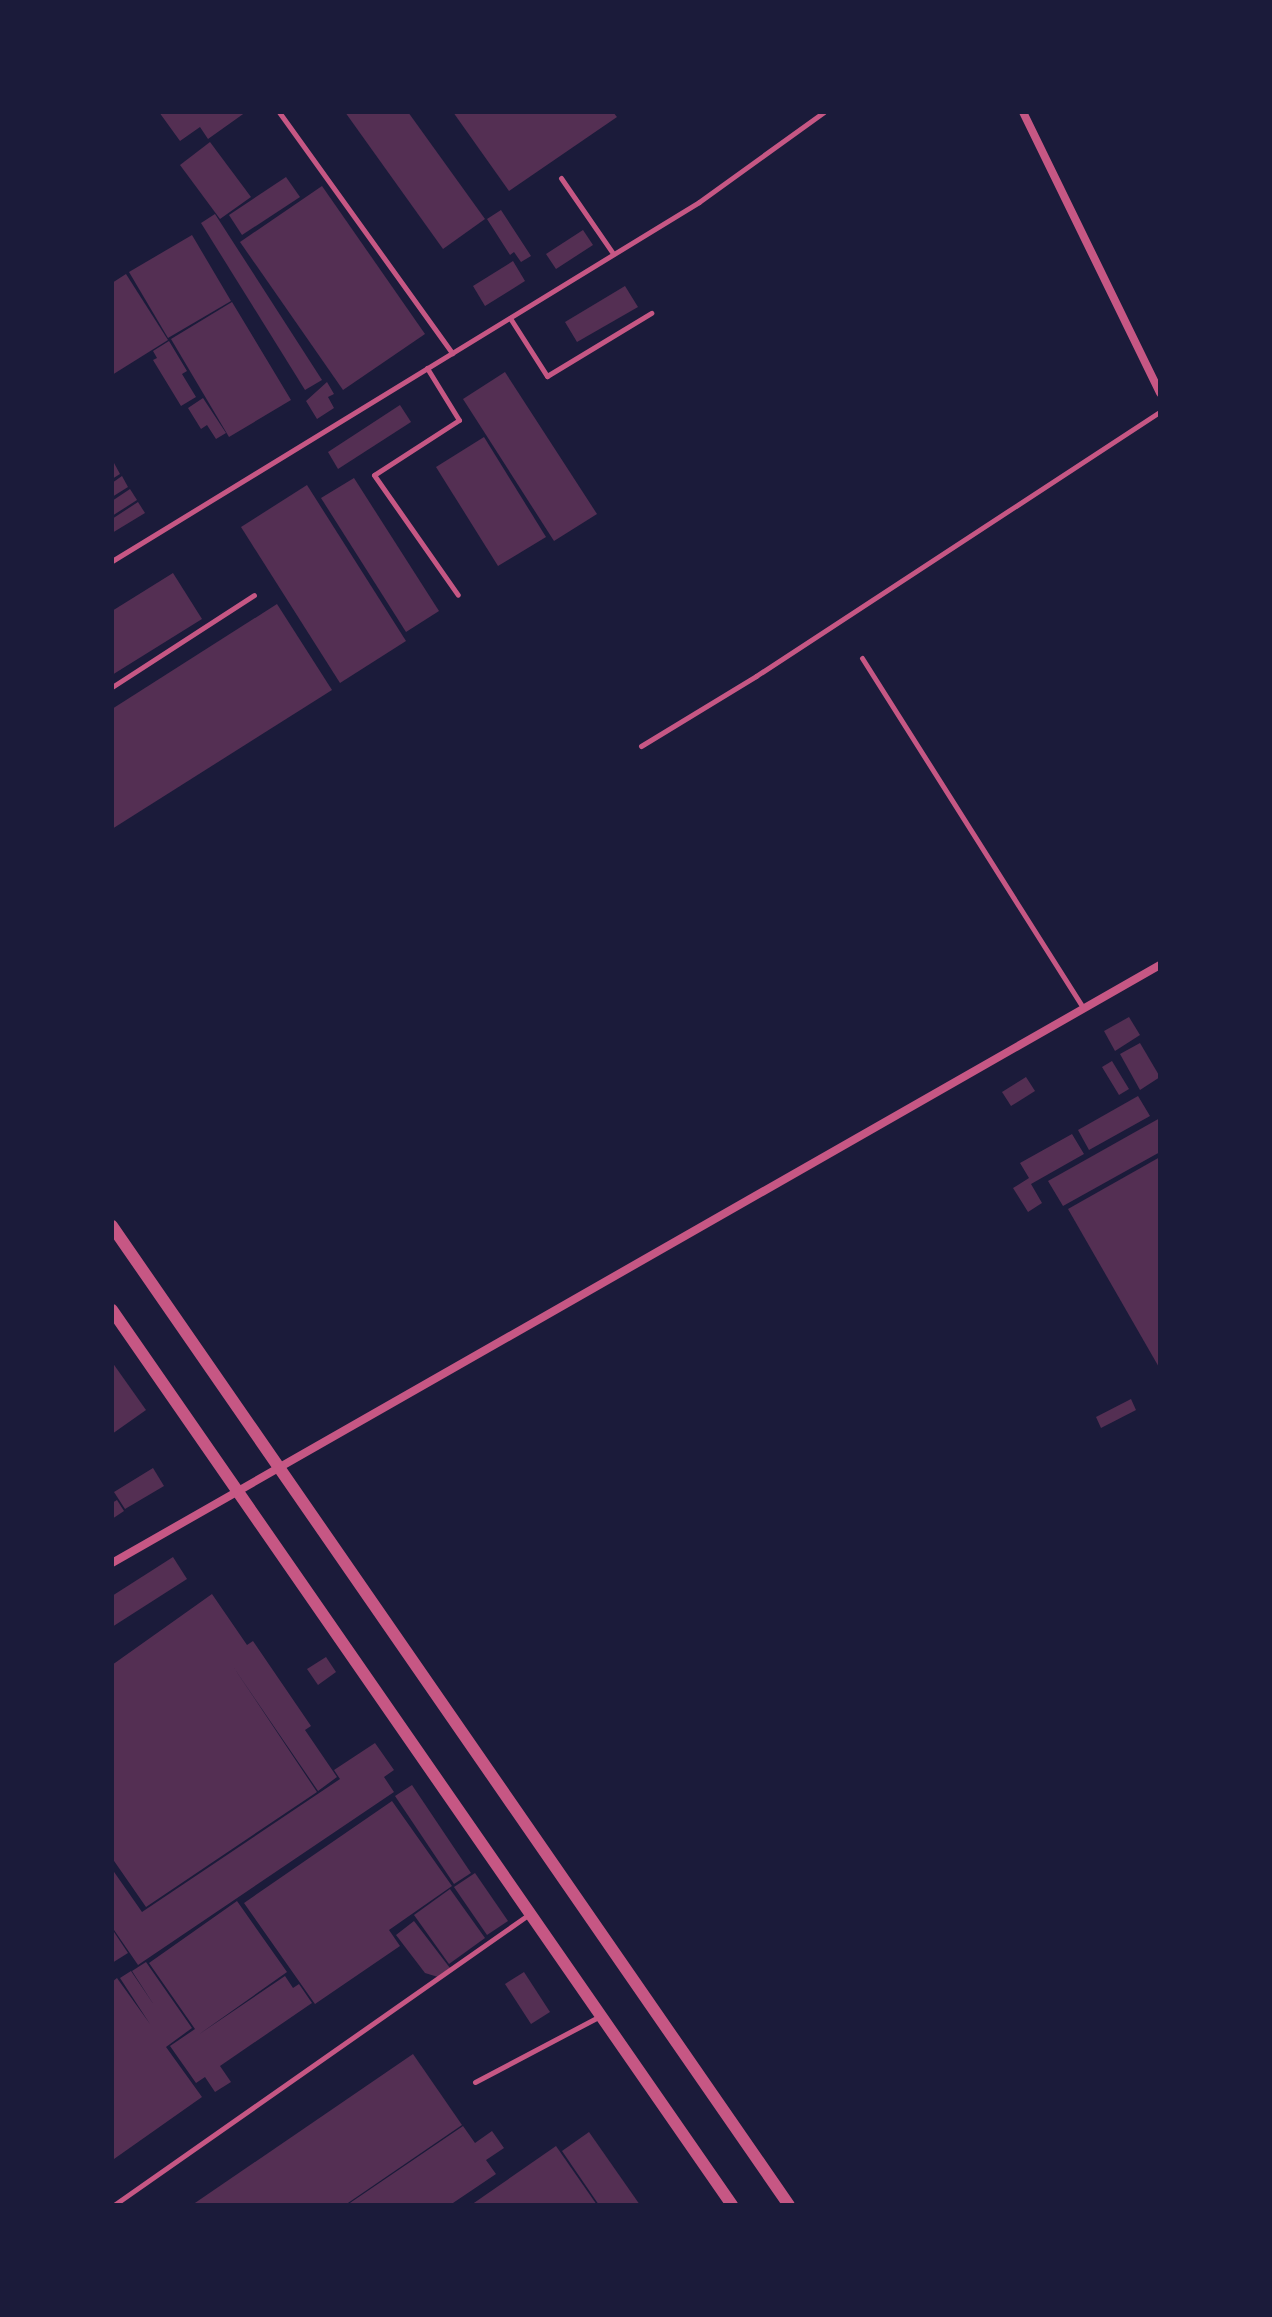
<!DOCTYPE html>
<style>
body{margin:0}
#map{position:relative;width:1272px;height:2317px;overflow:hidden;background:#1b1b3a;font-family:Signika,sans-serif}
div>[style]{position:absolute}
.building>*{inset:0;background:#542f53}
.service>*{height:5px;margin:-2.5px;padding:0 2.5px;transform-origin:2.5px;border-radius:2.5px;background:#c65784}
.minor>*{height:8px;margin:-4px;padding:0 4px;transform-origin:4px;border-radius:4px;background:#c65784}
.tertiary>*{height:12px;margin:-6px;padding:0 6px;transform-origin:6px;border-radius:6px;background:#c65784}
span{translate:-50% -50%;white-space:nowrap;text-align:center;line-height:1.15;-webkit-text-stroke:8px #1b1b3a;paint-order:stroke}
.frame{position:absolute;inset:0;border:114px solid #1b1b3a;pointer-events:none}
</style>
<div id="map">
<div class="building">
<i style="clip-path:polygon(159px 112px,246px 112px,208px 139px,200px 127px,180px 141px)"></i>
<i style="clip-path:polygon(345px 112px,408px 112px,485px 219px,443px 249px)"></i>
<i style="clip-path:polygon(453px 112px,613px 112px,617px 117px,509px 191px)"></i>
<i style="clip-path:polygon(210px 142px,251px 197px,220px 219px,180px 165px)"></i>
<i style="clip-path:polygon(286px 177px,300px 197px,242px 235px,229px 215px)"></i>
<i style="clip-path:polygon(322px 186px,425px 334px,343px 390px,240px 242px)"></i>
<i style="clip-path:polygon(501px 210px,531px 256px,521px 262px,514px 252px,510px 255px,487px 219px)"></i>
<i style="clip-path:polygon(215px 214px,322px 380px,305px 390px,201px 223px)"></i>
<i style="clip-path:polygon(583px 230px,593px 245px,556px 269px,546px 254px)"></i>
<i style="clip-path:polygon(192px 235px,231px 301px,168px 338px,129px 272px)"></i>
<i style="clip-path:polygon(513px 261px,525px 281px,485px 306px,473px 286px)"></i>
<i style="clip-path:polygon(126px 274px,168px 340px,112px 375px,112px 283px)"></i>
<i style="clip-path:polygon(625px 286px,638px 307px,577px 342px,565px 322px)"></i>
<i style="clip-path:polygon(232px 302px,291px 400px,229px 437px,171px 339px)"></i>
<i style="clip-path:polygon(169px 341px,187px 371px,182px 374px,196px 397px,181px 406px,153px 360px,157px 358px,153px 351px)"></i>
<i style="clip-path:polygon(505px 372px,597px 514px,554px 541px,463px 399px)"></i>
<i style="clip-path:polygon(327px 382px,334px 394px,328px 397px,334px 408px,317px 419px,306px 401px)"></i>
<i style="clip-path:polygon(203px 398px,226px 433px,216px 439px,207px 425px,201px 429px,188px 408px)"></i>
<i style="clip-path:polygon(400px 405px,411px 422px,338px 469px,328px 452px)"></i>
<i style="clip-path:polygon(484px 437px,546px 537px,498px 566px,436px 467px)"></i>
<i style="clip-path:polygon(114px 463px,120px 474px,112px 479px,112px 464px)"></i>
<i style="clip-path:polygon(122px 476px,128px 487px,112px 497px,112px 483px)"></i>
<i style="clip-path:polygon(354px 478px,439px 611px,406px 632px,321px 498px)"></i>
<i style="clip-path:polygon(307px 485px,406px 641px,340px 683px,241px 527px)"></i>
<i style="clip-path:polygon(130px 489px,137px 500px,112px 516px,112px 501px)"></i>
<i style="clip-path:polygon(138px 502px,145px 513px,112px 533px,112px 519px)"></i>
<i style="clip-path:polygon(173px 573px,202px 619px,112px 675px,112px 611px)"></i>
<i style="clip-path:polygon(277px 604px,332px 690px,112px 829px,112px 709px)"></i>
<i style="clip-path:polygon(1129px 1017px,1140px 1035px,1115px 1051px,1104px 1031px)"></i>
<i style="clip-path:polygon(1140px 1043px,1160px 1077px,1140px 1090px,1120px 1054px)"></i>
<i style="clip-path:polygon(1112px 1061px,1129px 1089px,1119px 1095px,1102px 1067px)"></i>
<i style="clip-path:polygon(1026px 1077px,1035px 1091px,1011px 1106px,1002px 1092px)"></i>
<i style="clip-path:polygon(1138px 1096px,1150px 1116px,1089px 1150px,1078px 1130px)"></i>
<i style="clip-path:polygon(1160px 1118px,1160px 1152px,1063px 1206px,1048px 1181px)"></i>
<i style="clip-path:polygon(1072px 1134px,1084px 1154px,1031px 1184px,1042px 1203px,1028px 1212px,1013px 1188px,1029px 1178px,1020px 1163px)"></i>
<i style="clip-path:polygon(1160px 1157px,1160px 1369px,1068px 1209px)"></i>
<i style="clip-path:polygon(112px 1362px,146px 1410px,112px 1434px)"></i>
<i style="clip-path:polygon(1131px 1399px,1136px 1410px,1101px 1428px,1096px 1417px)"></i>
<i style="clip-path:polygon(153px 1468px,164px 1486px,125px 1509px,114px 1492px)"></i>
<i style="clip-path:polygon(117px 1500px,124px 1511px,112px 1519px,112px 1503px)"></i>
<i style="clip-path:polygon(173px 1557px,187px 1579px,112px 1627px,112px 1596px)"></i>
<i style="clip-path:polygon(212px 1594px,247px 1645px,253px 1641px,311px 1726px,305px 1730px,337px 1777px,318px 1791px,232px 1665px,317px 1792px,146px 1907px,112px 1858px,112px 1665px)"></i>
<i style="clip-path:polygon(326px 1657px,336px 1672px,318px 1685px,307px 1669px)"></i>
<i style="clip-path:polygon(375px 1743px,394px 1770px,384px 1777px,394px 1792px,138px 1965px,112px 1927px,112px 1869px,142px 1912px,340px 1779px,334px 1770px)"></i>
<i style="clip-path:polygon(412px 1785px,471px 1873px,454px 1884px,395px 1796px)"></i>
<i style="clip-path:polygon(392px 1801px,452px 1886px,389px 1930px,400px 1946px,315px 2004px,244px 1903px)"></i>
<i style="clip-path:polygon(475px 1873px,508px 1921px,487px 1935px,454px 1887px)"></i>
<i style="clip-path:polygon(450px 1889px,485px 1938px,449px 1964px,414px 1915px)"></i>
<i style="clip-path:polygon(237px 1901px,287px 1972px,198px 2035px,285px 1976px,293px 1988px,299px 1984px,312px 2003px,220px 2066px,231px 2082px,215px 2092px,205px 2077px,196px 2083px,170px 2046px,195px 2029px,149px 1963px)"></i>
<i style="clip-path:polygon(414px 1921px,450px 1968px,438px 1977px,425px 1973px,396px 1935px)"></i>
<i style="clip-path:polygon(112px 1929px,128px 1953px,112px 1963px)"></i>
<i style="clip-path:polygon(146px 1962px,192px 2028px,166px 2047px,202px 2097px,114px 2159px,112px 1982px,117px 1978px,150px 2024px,120px 1978px,131px 1971px,154px 2005px,132px 1971px)"></i>
<i style="clip-path:polygon(524px 1972px,550px 2012px,531px 2024px,505px 1984px)"></i>
<i style="clip-path:polygon(413px 2054px,462px 2125px,345px 2205px,192px 2205px)"></i>
<i style="clip-path:polygon(463px 2126px,475px 2143px,492px 2131px,504px 2148px,486px 2160px,496px 2174px,450px 2205px,347px 2205px)"></i>
<i style="clip-path:polygon(589px 2132px,640px 2205px,599px 2205px,562px 2151px)"></i>
<i style="clip-path:polygon(556px 2146px,597px 2205px,471px 2205px)"></i>
</div>
<div class="service">
<i style="left:279px;top:112px;width:297px;rotate:54.3deg"></i>
<i style="left:561px;top:178px;width:90px;rotate:55.4deg"></i>
<i style="left:510px;top:318px;width:69px;rotate:57.5deg"></i>
<i style="left:547px;top:376px;width:122px;rotate:-31.2deg"></i>
<i style="left:427px;top:368px;width:61px;rotate:58.4deg"></i>
<i style="left:459px;top:420px;width:101px;rotate:147.1deg"></i>
<i style="left:374px;top:475px;width:146px;rotate:55deg"></i>
<i style="left:112px;top:561px;width:688px;rotate:-31.45deg"></i>
<i style="left:699px;top:202px;width:154px;rotate:-35.8deg"></i>
<i style="left:862px;top:658px;width:414px;rotate:57.7deg"></i>
<i style="left:112px;top:687px;width:169px;rotate:-32.9deg"></i>
<i style="left:641px;top:746px;width:135px;rotate:-31.3deg"></i>
<i style="left:756px;top:676px;width:483px;rotate:-33.2deg"></i>
<i style="left:475px;top:2082px;width:141px;rotate:-27.8deg"></i>
<i style="left:114px;top:2205px;width:505px;rotate:-35.01deg"></i>
</div>
<div class="minor">
<i style="left:1023px;top:112px;width:313px;rotate:64deg"></i>
<i style="left:112px;top:1563px;width:1207px;rotate:-29.71deg"></i>
</div>
<div class="tertiary">
<i style="left:112px;top:1226px;width:1190px;rotate:55.34deg"></i>
<i style="left:112px;top:1310px;width:1089px;rotate:55.29deg"></i>
</div>
<div class="frame"></div>
</div>
